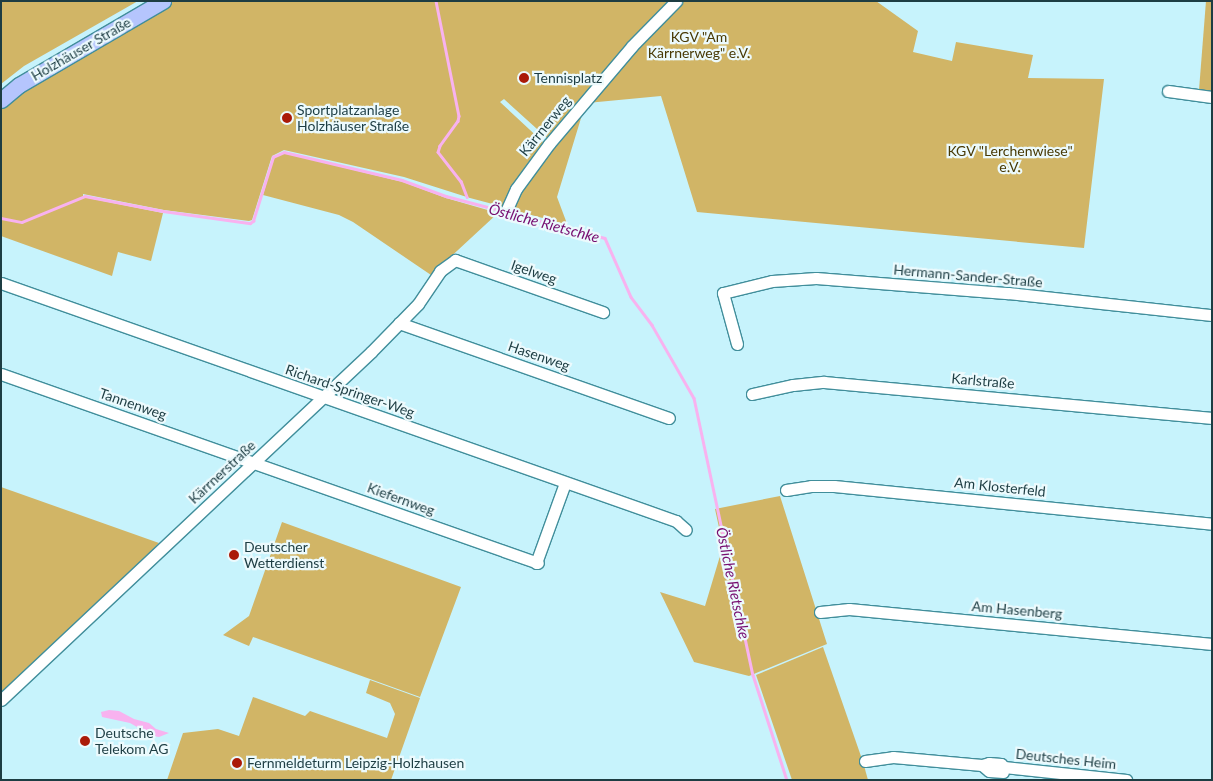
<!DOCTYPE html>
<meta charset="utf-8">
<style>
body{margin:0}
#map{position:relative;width:1213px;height:781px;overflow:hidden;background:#c7f3fc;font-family:Lato,sans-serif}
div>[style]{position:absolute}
.green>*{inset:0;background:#d1b566}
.water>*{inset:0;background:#f8b2ef}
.stream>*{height:2.5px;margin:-1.25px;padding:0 1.25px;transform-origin:1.25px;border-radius:1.25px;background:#f8b2ef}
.roads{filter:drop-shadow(1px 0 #418e9b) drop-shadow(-1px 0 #418e9b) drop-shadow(0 1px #418e9b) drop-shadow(0 -1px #418e9b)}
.minor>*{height:11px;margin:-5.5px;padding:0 5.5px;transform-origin:5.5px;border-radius:5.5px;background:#fff}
.major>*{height:15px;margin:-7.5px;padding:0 7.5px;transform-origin:7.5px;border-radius:7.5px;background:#b5c5fd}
.dots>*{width:14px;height:14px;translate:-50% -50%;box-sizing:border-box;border:2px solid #ecfafd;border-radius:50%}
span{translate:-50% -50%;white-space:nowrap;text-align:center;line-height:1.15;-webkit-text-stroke:4.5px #ecfafd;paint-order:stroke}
.park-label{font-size:14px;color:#483904}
.street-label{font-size:14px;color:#1d3d43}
.poi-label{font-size:14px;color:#1d3d43}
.left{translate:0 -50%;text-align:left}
.water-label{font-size:15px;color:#760d70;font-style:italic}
.frame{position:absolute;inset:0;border:2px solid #1d3d43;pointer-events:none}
</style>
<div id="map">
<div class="green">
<i style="clip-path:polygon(1px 1px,138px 1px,24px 66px,1px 84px)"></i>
<i style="clip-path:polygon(174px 1px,670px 1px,547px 138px,504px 99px,500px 102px,544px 143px,504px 207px,470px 198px,404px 177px,284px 150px,272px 156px,252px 220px,249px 221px,164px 210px,83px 194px,83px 197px,163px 213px,151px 261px,118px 252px,112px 276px,1px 236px,1px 109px,23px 90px)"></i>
<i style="clip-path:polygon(679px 1px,876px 1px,918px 31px,913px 52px,952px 61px,956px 42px,1033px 55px,1028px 78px,1104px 79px,1084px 248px,697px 212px,661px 96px,587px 103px)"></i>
<i style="clip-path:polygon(1206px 1px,1212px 1px,1212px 92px,1199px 90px)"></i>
<i style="clip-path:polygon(585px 105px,557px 197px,566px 221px,565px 224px,509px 209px,517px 192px)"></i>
<i style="clip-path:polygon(284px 153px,403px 182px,446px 198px,498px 213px,431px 275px,353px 222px,339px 215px,263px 195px,274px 157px)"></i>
<i style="clip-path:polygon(1px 487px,159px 543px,112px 591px,1px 693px)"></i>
<i style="clip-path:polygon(780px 496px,827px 644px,749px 676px,694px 662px,660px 592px,705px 606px,723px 546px,715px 509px)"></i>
<i style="clip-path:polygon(282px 522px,461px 587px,420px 697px,253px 637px,249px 646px,223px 635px,249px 616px)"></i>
<i style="clip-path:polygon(823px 647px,863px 762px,868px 780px,792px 780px,756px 675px)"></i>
<i style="clip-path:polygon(370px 680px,420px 698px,391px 780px,167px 780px,183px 733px,218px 729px,239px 736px,253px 697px,305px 716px,310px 711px,387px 738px,395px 714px,390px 703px,366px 693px)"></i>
</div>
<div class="water">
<i style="clip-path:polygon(109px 710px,119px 711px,134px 719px,149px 723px,156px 729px,169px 733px,159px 737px,153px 736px,130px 723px,102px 717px,101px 712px)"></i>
</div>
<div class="stream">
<i style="left:436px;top:1px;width:117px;rotate:78.7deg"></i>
<i style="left:459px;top:116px;width:5px;rotate:101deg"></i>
<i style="left:458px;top:121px;width:31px;rotate:126deg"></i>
<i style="left:440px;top:146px;width:6px;rotate:108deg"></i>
<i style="left:438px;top:152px;width:37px;rotate:52deg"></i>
<i style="left:461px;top:181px;width:17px;rotate:69deg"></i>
<i style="left:1px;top:218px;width:21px;rotate:11deg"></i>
<i style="left:22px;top:222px;width:68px;rotate:-22.4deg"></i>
<i style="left:85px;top:196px;width:79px;rotate:10.9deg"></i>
<i style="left:163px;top:211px;width:88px;rotate:7.9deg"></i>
<i style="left:250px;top:223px;width:4px;rotate:-34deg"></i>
<i style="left:253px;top:221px;width:67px;rotate:-72.6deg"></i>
<i style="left:273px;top:157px;width:12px;rotate:-24deg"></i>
<i style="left:284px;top:152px;width:121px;rotate:13.3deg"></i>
<i style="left:402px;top:180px;width:47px;rotate:20deg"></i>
<i style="left:446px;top:196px;width:164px;rotate:14.8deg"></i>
<i style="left:605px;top:238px;width:64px;rotate:66.2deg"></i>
<i style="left:631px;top:297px;width:35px;rotate:53deg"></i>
<i style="left:652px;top:325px;width:84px;rotate:60.1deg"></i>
<i style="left:694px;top:398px;width:283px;rotate:78deg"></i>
<i style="left:753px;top:675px;width:110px;rotate:72.1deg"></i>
</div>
<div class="roads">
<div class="minor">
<i style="left:1168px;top:91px;width:44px;rotate:7.8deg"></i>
<i style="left:507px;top:209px;width:22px;rotate:-66deg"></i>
<i style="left:516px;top:189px;width:56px;rotate:-53.7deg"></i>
<i style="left:549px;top:144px;width:128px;rotate:-49.7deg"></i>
<i style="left:632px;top:46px;width:63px;rotate:-45.6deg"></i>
<i style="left:1px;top:283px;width:716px;rotate:19.42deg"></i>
<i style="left:676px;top:521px;width:13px;rotate:42deg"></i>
<i style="left:399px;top:323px;width:286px;rotate:19.4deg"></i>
<i style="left:737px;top:344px;width:53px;rotate:-105.4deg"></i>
<i style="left:723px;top:293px;width:50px;rotate:-13.8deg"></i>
<i style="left:772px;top:281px;width:44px;rotate:-3.9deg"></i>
<i style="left:816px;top:278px;width:193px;rotate:4.5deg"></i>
<i style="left:1008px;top:293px;width:205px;rotate:6.2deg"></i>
<i style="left:1px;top:374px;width:569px;rotate:19.39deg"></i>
<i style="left:752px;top:394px;width:42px;rotate:-12.4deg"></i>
<i style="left:793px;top:385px;width:31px;rotate:-6deg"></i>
<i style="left:824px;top:382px;width:390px;rotate:5.3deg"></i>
<i style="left:786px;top:490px;width:25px;rotate:-9deg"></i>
<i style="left:811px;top:486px;width:23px"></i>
<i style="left:834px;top:486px;width:380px;rotate:5.7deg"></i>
<i style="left:536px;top:563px;width:85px;rotate:-70.1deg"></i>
<i style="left:820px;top:612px;width:29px;rotate:-6deg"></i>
<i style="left:849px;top:609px;width:365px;rotate:5.5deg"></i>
<i style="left:1px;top:700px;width:508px;rotate:-43.24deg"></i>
<i style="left:371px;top:352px;width:67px;rotate:-45.6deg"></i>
<i style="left:418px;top:304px;width:40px;rotate:-56deg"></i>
<i style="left:440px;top:271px;width:19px;rotate:-36deg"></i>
<i style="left:455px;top:260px;width:157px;rotate:19.4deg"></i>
<i style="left:865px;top:761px;width:28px;rotate:-8deg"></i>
<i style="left:893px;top:757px;width:89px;rotate:5.1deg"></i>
<i style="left:982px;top:765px;width:7px;rotate:-16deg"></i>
<i style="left:989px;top:763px;width:12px;rotate:5deg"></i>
<i style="left:1001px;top:764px;width:4px;rotate:45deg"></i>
<i style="left:1004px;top:767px;width:123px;rotate:6.1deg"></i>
<i style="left:982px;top:765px;width:9px;rotate:41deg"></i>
<i style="left:989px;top:771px;width:14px;rotate:4deg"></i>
</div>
<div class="major">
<i style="left:1px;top:100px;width:23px;rotate:-40deg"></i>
<i style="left:19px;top:85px;width:167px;rotate:-30.3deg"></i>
</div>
</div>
<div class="dots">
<i style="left:524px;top:78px;background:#aa1a08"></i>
<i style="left:287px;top:118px;background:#aa1a08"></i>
<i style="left:234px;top:555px;background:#aa1a08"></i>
<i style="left:85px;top:741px;background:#aa1a08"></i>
<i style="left:237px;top:763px;background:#aa1a08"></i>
</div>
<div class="park-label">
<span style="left:699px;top:45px">KGV "Am<br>Kärrnerweg" e.V.</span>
<span style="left:1010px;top:159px">KGV "Lerchenwiese"<br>e.V.</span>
</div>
<div class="street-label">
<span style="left:81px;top:49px;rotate:-30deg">Holzhäuser Straße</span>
<span style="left:545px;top:126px;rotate:-51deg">Kärrnerweg</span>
<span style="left:534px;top:272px;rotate:19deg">Igelweg</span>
<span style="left:968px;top:276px;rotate:5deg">Hermann-Sander-Straße</span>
<span style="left:539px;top:356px;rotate:19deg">Hasenweg</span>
<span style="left:983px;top:381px;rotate:5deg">Karlstraße</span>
<span style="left:350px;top:391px;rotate:19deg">Richard-Springer-Weg</span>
<span style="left:133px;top:404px;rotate:19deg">Tannenweg</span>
<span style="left:222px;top:472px;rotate:-43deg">Kärrnerstraße</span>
<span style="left:1000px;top:487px;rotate:6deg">Am Klosterfeld</span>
<span style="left:401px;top:499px;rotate:20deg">Kiefernweg</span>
<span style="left:1017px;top:610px;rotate:5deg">Am Hasenberg</span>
<span style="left:1066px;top:759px;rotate:6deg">Deutsches Heim</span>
</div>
<div class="poi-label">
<span class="left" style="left:534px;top:78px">Tennisplatz</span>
<span class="left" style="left:297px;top:118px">Sportplatzanlage<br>Holzhäuser Straße</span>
<span class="left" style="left:244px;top:555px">Deutscher<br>Wetterdienst</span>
<span class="left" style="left:95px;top:741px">Deutsche<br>Telekom AG</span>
<span class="left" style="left:247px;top:763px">Fernmeldeturm Leipzig-Holzhausen</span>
</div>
<div class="water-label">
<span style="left:544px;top:223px;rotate:15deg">Östliche Rietschke</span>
<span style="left:733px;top:583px;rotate:78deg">Östliche Rietschke</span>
</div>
<div class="frame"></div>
</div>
